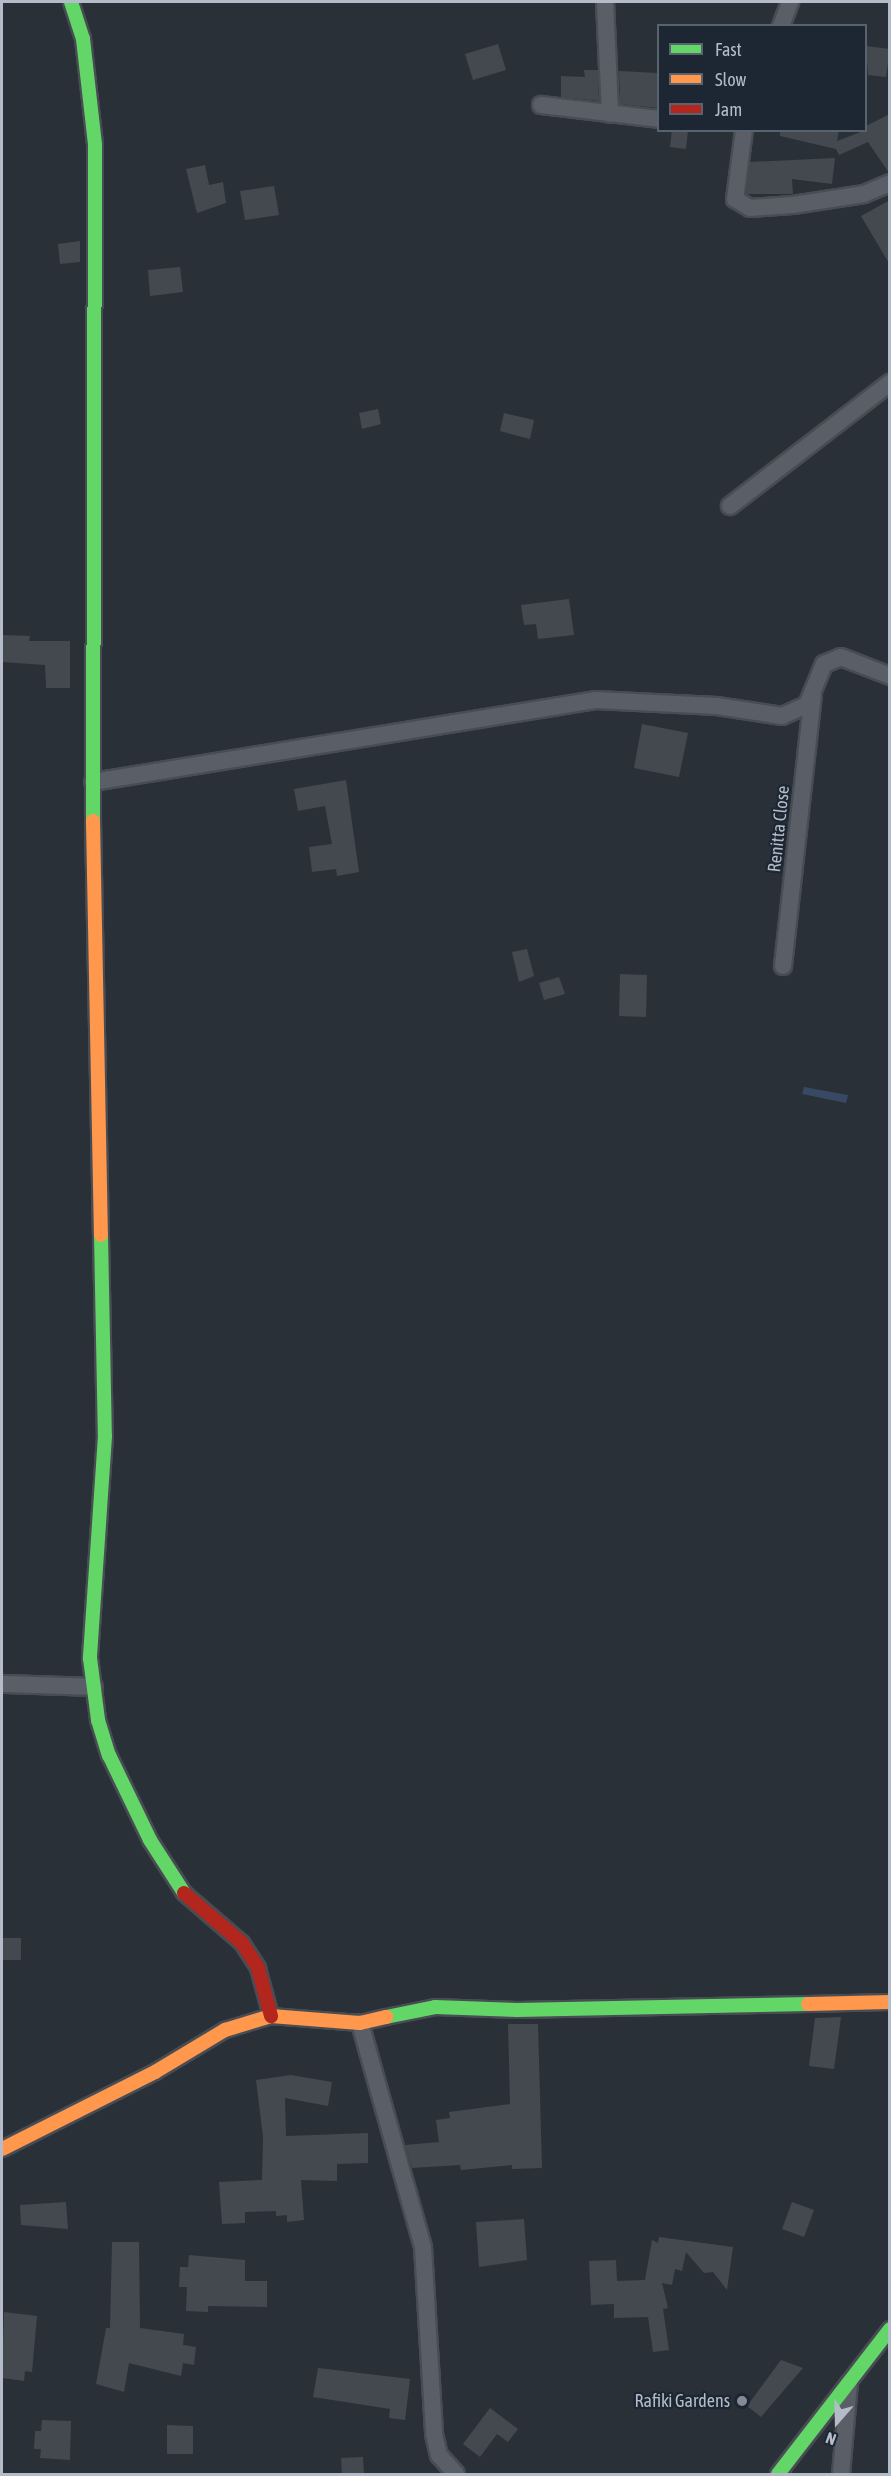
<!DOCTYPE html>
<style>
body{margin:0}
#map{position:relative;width:891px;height:2476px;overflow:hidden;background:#2a3038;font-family:"Asap Condensed",sans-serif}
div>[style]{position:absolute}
.water>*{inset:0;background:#384963}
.building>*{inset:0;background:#444950}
.roads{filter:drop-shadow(2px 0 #484c53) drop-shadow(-2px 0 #484c53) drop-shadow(0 2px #484c53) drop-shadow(0 -2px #484c53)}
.street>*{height:16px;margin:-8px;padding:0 8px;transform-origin:8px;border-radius:8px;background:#5a5e66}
.fast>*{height:14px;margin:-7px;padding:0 7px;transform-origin:7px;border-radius:7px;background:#63d668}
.slow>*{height:14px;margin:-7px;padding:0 7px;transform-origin:7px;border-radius:7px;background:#ff974d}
.jam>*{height:14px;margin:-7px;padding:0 7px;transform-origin:7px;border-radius:7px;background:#b3261e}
.dots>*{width:16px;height:16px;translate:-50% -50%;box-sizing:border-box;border:3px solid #1d2633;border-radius:50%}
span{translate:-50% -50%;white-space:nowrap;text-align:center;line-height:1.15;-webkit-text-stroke:4.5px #1d2633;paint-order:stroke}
.street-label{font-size:18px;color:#b4bcc9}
.poi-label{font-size:18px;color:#b4bcc9}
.right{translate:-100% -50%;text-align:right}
.frame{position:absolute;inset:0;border:3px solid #b4bcc9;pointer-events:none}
.legend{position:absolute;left:657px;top:24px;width:210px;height:108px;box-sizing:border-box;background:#1d2633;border:2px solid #59626f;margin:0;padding:8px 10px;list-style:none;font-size:18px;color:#b4bcc9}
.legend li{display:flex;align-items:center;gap:12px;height:30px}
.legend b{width:30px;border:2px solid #59626f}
.north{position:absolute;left:807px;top:2392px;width:60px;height:60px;-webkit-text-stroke:4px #1d2633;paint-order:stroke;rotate:200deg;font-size:16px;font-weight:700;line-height:24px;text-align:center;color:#b4bcc9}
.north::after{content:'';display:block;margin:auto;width:21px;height:27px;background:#b4bcc9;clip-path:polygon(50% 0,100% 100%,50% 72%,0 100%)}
</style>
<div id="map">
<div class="water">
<i style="clip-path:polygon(804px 1087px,848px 1095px,846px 1103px,802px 1094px)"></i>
</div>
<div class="building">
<i style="clip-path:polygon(498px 44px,506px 70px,473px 80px,465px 54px)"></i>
<i style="clip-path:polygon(866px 46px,890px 49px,886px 77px,868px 75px)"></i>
<i style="clip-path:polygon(584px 70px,598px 70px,599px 101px,561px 97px,561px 76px,585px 77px)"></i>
<i style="clip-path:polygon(619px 71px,658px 73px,658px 108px,620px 104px)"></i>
<i style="clip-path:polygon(890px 114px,889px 173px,868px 142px,839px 155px,836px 149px,780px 136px,780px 130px,839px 130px,837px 141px,866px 130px,866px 126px)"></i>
<i style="clip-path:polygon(672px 130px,688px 130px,686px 149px,670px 147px)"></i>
<i style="clip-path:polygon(835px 158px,832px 184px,792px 179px,793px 194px,746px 194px,750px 162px)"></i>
<i style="clip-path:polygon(205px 165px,209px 185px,223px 182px,226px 203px,197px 213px,186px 169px)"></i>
<i style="clip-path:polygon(274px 186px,279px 215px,245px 220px,240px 191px)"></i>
<i style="clip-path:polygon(890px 200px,890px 265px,861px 216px)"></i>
<i style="clip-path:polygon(80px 241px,80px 262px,60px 264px,58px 244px)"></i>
<i style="clip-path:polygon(180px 267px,183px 292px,150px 296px,148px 270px)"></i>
<i style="clip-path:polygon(378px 409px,381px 424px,362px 429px,359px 413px)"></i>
<i style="clip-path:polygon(504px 413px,534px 420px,530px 439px,500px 431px)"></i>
<i style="clip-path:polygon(569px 599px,574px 635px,538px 639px,536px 624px,524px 625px,521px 605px)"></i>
<i style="clip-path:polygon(2px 635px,30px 636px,29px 641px,70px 641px,70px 688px,46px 688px,45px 665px,2px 662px)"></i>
<i style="clip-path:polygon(642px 724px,688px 733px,679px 777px,634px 768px)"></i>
<i style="clip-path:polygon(346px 780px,359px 872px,337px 876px,336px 869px,312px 872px,309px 847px,332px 844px,325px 806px,298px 811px,294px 789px)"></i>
<i style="clip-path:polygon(527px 949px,534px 976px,519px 982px,512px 952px)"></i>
<i style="clip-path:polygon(620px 974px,647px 975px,646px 1017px,619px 1016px)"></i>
<i style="clip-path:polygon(559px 977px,565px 994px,544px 1000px,539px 983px)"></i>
<i style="clip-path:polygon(2px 1938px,21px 1938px,21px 1960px,2px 1960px)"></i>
<i style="clip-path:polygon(841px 2017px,834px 2069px,809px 2066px,815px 2018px)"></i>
<i style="clip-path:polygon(508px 2024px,538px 2024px,542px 2168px,512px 2169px,512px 2165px,461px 2170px,460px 2165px,412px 2168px,405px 2145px,439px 2142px,436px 2120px,450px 2118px,449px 2112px,510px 2104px)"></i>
<i style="clip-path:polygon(291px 2075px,332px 2082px,328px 2106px,285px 2098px,286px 2136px,368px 2133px,368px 2163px,337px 2164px,337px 2181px,301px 2180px,304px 2220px,287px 2222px,287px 2215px,276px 2216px,276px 2211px,245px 2212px,245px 2223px,222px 2224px,219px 2182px,262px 2180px,263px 2137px,256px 2080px)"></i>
<i style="clip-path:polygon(66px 2202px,68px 2229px,21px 2225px,20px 2205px)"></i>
<i style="clip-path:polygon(792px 2202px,814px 2210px,804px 2237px,782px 2229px)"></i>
<i style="clip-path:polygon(524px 2219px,527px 2260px,479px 2267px,476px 2222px)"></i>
<i style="clip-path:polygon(659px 2237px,733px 2247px,727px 2290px,713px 2272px,704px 2273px,686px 2252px,682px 2271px,675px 2269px,672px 2285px,662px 2283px,668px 2308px,663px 2309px,669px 2350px,653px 2352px,648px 2317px,614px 2318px,614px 2304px,591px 2305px,589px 2261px,616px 2260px,617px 2281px,645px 2280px,652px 2240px,658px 2243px)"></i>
<i style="clip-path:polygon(112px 2242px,139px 2242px,140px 2328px,184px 2334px,183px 2345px,196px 2347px,194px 2365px,183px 2363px,181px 2376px,129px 2363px,124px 2392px,96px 2384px,106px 2328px,110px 2328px)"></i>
<i style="clip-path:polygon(189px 2255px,245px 2260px,245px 2281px,267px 2281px,267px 2307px,208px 2306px,208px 2312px,186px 2311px,187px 2287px,179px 2287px,180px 2267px,188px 2267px)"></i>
<i style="clip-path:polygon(4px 2312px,37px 2316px,32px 2372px,25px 2371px,24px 2381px,2px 2378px)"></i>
<i style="clip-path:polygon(781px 2360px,803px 2368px,761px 2417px,747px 2406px)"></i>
<i style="clip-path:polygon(318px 2368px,410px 2379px,405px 2420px,389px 2418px,390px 2409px,313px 2397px)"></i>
<i style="clip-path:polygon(490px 2408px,518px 2429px,508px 2442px,497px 2434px,480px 2457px,463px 2444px)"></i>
<i style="clip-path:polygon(42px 2420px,71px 2421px,70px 2460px,40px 2458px,41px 2449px,34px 2449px,35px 2431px,41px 2431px)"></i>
<i style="clip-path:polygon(167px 2425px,193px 2426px,193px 2454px,167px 2454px)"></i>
<i style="clip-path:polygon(363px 2457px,364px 2475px,342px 2475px,341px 2458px)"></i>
</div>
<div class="roads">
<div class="street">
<i style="left:605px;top:2px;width:112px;rotate:87.4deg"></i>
<i style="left:781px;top:26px;width:26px;rotate:-69deg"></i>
<i style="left:541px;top:105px;width:118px;rotate:6.8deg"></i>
<i style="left:744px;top:130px;width:70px;rotate:97.4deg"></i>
<i style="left:735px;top:199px;width:17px;rotate:31deg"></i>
<i style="left:750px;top:208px;width:43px;rotate:-4deg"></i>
<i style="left:793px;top:205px;width:72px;rotate:-8.8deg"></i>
<i style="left:864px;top:194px;width:28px;rotate:-23deg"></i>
<i style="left:730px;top:506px;width:202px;rotate:-37.6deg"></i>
<i style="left:93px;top:782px;width:510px;rotate:-9.26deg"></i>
<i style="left:596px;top:700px;width:121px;rotate:2.8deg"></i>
<i style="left:717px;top:706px;width:66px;rotate:8.7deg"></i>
<i style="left:782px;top:716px;width:27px;rotate:-24deg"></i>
<i style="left:807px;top:705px;width:44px;rotate:-67.5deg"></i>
<i style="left:824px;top:664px;width:18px;rotate:-22deg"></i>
<i style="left:841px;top:657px;width:53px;rotate:21.2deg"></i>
<i style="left:783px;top:966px;width:272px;rotate:-83.7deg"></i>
<i style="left:2px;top:1684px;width:92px;rotate:1.9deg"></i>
<i style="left:360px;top:2023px;width:233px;rotate:74.3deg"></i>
<i style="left:423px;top:2247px;width:187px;rotate:86.6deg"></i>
<i style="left:434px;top:2434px;width:22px;rotate:77deg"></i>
<i style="left:439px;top:2455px;width:25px;rotate:48deg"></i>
<i style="left:841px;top:2474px;width:91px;rotate:-85deg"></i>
</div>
<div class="fast">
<i style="left:71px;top:2px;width:39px;rotate:72deg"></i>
<i style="left:83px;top:39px;width:107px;rotate:83.5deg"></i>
<i style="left:95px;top:145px;width:676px;rotate:90.17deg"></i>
<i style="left:101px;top:1235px;width:201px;rotate:88.9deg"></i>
<i style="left:105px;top:1436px;width:223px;rotate:93.9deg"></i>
<i style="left:90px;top:1658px;width:63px;rotate:82.6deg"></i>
<i style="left:98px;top:1720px;width:37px;rotate:73deg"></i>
<i style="left:109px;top:1755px;width:94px;rotate:64.2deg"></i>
<i style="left:150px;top:1840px;width:63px;rotate:57.3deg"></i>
<i style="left:386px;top:2017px;width:50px;rotate:-11.5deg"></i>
<i style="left:435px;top:2007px;width:82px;rotate:2.1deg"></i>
<i style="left:517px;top:2010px;width:291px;rotate:-1.2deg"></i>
<i style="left:778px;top:2474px;width:183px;rotate:-52.3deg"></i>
</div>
<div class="slow">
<i style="left:93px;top:821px;width:414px;rotate:88.9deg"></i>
<i style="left:808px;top:2004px;width:82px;rotate:-1.4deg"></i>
<i style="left:2px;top:2149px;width:171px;rotate:-26.7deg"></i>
<i style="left:155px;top:2072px;width:82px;rotate:-31deg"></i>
<i style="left:225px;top:2030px;width:48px;rotate:-16.9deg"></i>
<i style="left:271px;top:2016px;width:89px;rotate:4.5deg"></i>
<i style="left:360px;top:2023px;width:27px;rotate:-13deg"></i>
</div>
<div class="jam">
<i style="left:184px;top:1893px;width:77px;rotate:40.8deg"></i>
<i style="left:242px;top:1943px;width:30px;rotate:57deg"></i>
<i style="left:258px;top:1968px;width:50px;rotate:74.8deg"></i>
</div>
</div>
<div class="dots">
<i style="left:742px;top:2401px;background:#848b96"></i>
</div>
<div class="street-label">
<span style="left:779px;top:829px;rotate:-84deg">Renitta Close</span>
</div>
<div class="poi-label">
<span class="right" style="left:730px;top:2401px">Rafiki Gardens</span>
</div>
<div class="frame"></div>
<ul class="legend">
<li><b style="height:8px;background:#63d668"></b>Fast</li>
<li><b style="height:8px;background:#ff974d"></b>Slow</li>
<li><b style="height:8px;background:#b3261e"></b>Jam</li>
</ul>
<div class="north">N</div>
</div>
